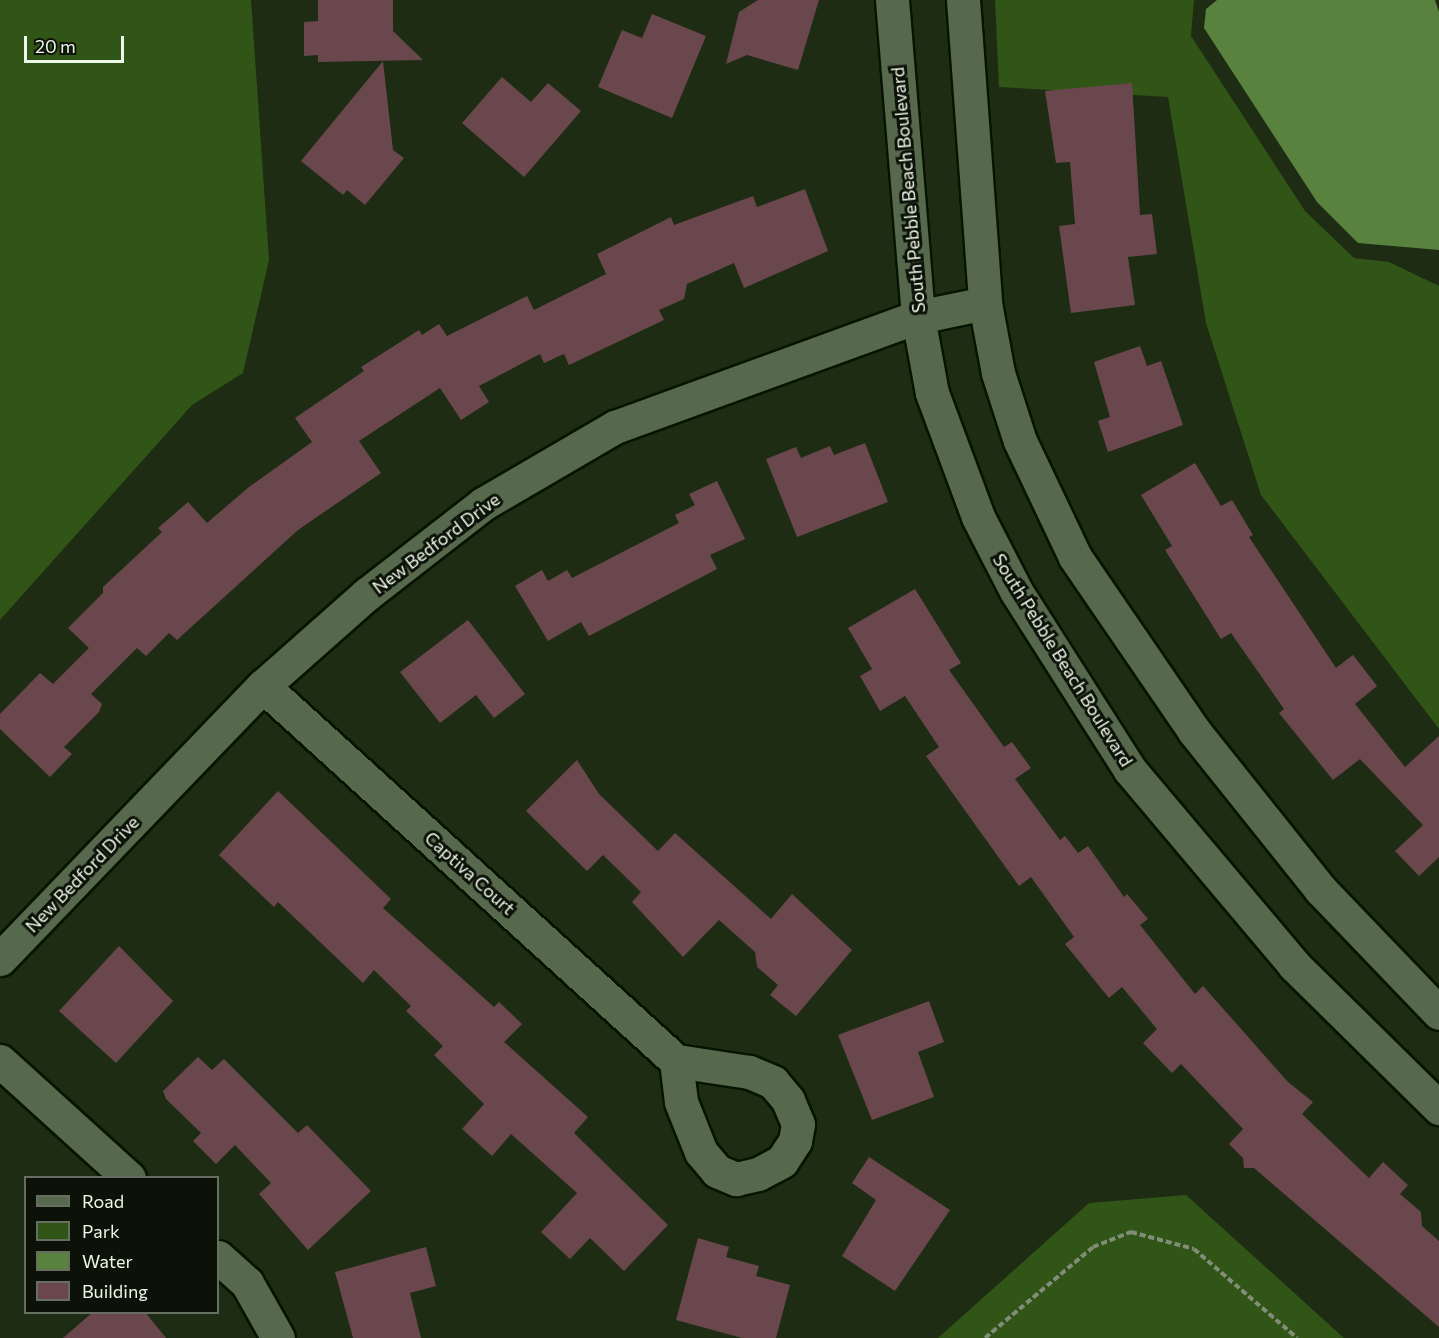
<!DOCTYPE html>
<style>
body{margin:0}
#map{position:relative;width:1439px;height:1338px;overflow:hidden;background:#1d2c13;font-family:Commissioner,sans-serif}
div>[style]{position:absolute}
.green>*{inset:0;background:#315417}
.water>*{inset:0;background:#58823d}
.building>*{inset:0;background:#6a474c}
.path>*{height:4px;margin-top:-2px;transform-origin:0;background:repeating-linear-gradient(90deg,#808d78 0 6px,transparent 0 9px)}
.roads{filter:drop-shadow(2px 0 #071401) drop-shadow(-2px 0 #071401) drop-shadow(0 2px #071401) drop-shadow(0 -2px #071401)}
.minor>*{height:33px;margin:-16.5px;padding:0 16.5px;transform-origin:16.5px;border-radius:16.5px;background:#57694d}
span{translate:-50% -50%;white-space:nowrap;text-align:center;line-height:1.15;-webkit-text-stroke:6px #0c1208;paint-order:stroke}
.street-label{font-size:18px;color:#ecf7e7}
.legend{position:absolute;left:24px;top:1176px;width:195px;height:138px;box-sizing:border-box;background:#0c1208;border:2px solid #666e61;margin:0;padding:8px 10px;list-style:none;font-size:18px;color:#ecf7e7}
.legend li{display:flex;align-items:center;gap:12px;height:30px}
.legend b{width:30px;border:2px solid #666e61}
.scale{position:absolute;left:24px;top:36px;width:100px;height:27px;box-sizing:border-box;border:3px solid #ecf7e7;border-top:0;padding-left:8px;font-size:18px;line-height:21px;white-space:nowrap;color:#ecf7e7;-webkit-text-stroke:4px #0c1208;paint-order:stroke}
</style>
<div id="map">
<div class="green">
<i style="clip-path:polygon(0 0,251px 0,269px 260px,243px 373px,192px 405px,0 620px)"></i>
<i style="clip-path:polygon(995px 0,1194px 0,1191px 36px,1305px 211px,1354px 258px,1389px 262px,1439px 286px,1439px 729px,1261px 495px,1206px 323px,1168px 97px,999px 87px)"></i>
<i style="clip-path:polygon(1186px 1195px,1344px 1338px,938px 1338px,1089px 1203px)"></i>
</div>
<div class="water">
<i style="clip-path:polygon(1217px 0,1435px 0,1439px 12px,1439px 250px,1358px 243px,1317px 202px,1204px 28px,1206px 9px)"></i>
</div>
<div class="building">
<i style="clip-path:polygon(318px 0,393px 0,393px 31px,423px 60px,318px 62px,318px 55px,304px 56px,304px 22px,318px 21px)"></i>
<i style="clip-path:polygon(758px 0,819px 0,798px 70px,747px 55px,726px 64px,739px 12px)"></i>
<i style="clip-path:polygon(652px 14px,706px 36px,672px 118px,598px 87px,622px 30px,642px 38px)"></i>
<i style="clip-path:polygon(383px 61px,393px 150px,404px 158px,365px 205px,347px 190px,343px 195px,301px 161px)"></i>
<i style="clip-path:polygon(502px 77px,531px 102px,548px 83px,581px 111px,524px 177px,462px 123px)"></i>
<i style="clip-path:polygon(1132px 83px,1140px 215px,1152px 214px,1157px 254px,1128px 257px,1135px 305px,1071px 313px,1059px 226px,1075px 224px,1070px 162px,1056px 163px,1045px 91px)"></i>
<i style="clip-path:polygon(805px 189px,828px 251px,744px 288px,734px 263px,687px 284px,684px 299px,659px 310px,664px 320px,569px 365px,564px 354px,544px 363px,540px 354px,479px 386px,489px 402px,461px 420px,440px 388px,359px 441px,381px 473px,298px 530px,177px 640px,169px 633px,146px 656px,137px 648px,91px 694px,102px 704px,99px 712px,64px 747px,72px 754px,50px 777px,0 729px,0 714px,40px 673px,53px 684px,89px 648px,68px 628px,103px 593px,103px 587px,162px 532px,158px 528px,188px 502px,207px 523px,249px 487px,312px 442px,295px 418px,364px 371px,361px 367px,419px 330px,422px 335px,439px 324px,447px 336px,527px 296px,534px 310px,606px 274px,597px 254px,671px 217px,674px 225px,753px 196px,757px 207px)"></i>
<i style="clip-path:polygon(1140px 346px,1147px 366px,1161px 361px,1183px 425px,1108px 452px,1098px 421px,1110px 417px,1094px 362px)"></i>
<i style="clip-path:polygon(865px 443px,888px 502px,797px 537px,766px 459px,796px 447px,801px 458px,830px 446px,834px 455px)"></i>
<i style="clip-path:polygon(1195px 463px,1221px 506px,1232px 500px,1253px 535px,1249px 537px,1336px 668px,1353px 655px,1377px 686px,1355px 704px,1405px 767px,1439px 736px,1439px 857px,1419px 876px,1395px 851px,1423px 825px,1360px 759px,1333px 780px,1279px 713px,1284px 709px,1231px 633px,1221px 639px,1165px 550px,1172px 546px,1141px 495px)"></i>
<i style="clip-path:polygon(717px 481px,745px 539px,710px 555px,717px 569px,589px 636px,581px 622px,548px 641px,515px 586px,542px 570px,548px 581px,567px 570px,572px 578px,679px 523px,675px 515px,695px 505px,689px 494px)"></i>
<i style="clip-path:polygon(915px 589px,961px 663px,949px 670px,1004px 747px,1012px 742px,1031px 768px,1015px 779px,1060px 840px,1065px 836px,1078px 853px,1088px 846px,1124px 897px,1127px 894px,1148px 919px,1140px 925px,1195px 994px,1203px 986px,1288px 1082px,1313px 1102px,1302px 1114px,1369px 1178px,1383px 1162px,1408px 1185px,1400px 1194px,1421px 1212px,1422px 1226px,1439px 1241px,1439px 1327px,1254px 1168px,1244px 1168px,1243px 1158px,1229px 1144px,1243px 1129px,1181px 1064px,1172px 1073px,1143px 1043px,1157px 1029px,1122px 987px,1109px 998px,1065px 944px,1074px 937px,1031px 877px,1019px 886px,926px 756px,939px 747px,905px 696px,880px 711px,860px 676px,872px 669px,848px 628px)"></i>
<i style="clip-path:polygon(468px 620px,525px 694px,494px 718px,476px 695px,440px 723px,400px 672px)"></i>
<i style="clip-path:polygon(577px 760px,599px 794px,658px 851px,675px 833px,771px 919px,792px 894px,852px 950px,796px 1016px,770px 995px,778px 985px,757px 967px,755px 952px,719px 920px,683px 957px,632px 902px,641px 892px,603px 855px,587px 871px,526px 811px)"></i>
<i style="clip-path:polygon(278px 791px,391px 899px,383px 908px,494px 1007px,499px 1002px,522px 1024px,504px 1042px,588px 1117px,574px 1133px,668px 1225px,624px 1271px,590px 1238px,570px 1259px,541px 1232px,577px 1193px,511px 1134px,492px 1156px,462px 1129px,484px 1104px,434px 1055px,443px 1046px,406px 1011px,411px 1006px,374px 970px,363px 983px,278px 902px,274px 907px,219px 855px)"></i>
<i style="clip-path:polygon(119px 946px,173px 1001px,116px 1063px,59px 1011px)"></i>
<i style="clip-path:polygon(929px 1001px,944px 1042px,918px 1052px,934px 1097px,872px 1120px,838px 1035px)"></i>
<i style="clip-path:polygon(198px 1057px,212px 1070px,224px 1059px,298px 1133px,307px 1125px,371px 1191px,308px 1250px,259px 1194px,271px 1183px,235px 1145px,216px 1164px,193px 1141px,201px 1133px,166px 1099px,163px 1091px)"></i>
<i style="clip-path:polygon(869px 1157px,950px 1210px,895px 1291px,842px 1256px,876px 1200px,852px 1183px)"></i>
<i style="clip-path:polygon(698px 1238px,729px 1247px,726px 1257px,759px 1266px,756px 1276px,790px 1285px,776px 1338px,742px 1338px,676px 1320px)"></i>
<i style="clip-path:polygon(426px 1247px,436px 1286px,410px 1293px,421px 1338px,353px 1338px,335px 1272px)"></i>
<i style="clip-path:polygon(93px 1312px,145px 1312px,166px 1338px,63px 1338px)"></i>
</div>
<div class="path">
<i style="left:985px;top:1338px;width:141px;rotate:-40.1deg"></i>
<i style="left:1093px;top:1247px;width:41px;rotate:-21.5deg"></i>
<i style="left:1131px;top:1232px;width:65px;rotate:15.1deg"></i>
<i style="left:1194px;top:1249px;width:136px;rotate:40.8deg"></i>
</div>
<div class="roads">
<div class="minor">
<i style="left:892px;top:0;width:318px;rotate:85.3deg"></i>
<i style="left:918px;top:317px;width:77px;rotate:79.6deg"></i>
<i style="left:932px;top:393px;width:132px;rotate:69.6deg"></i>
<i style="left:978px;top:517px;width:83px;rotate:62.8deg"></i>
<i style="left:1016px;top:591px;width:212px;rotate:57.5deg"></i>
<i style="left:1130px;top:770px;width:255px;rotate:49.9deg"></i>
<i style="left:1294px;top:965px;width:204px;rotate:44.6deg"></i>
<i style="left:963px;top:0;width:304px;rotate:85.8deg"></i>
<i style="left:985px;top:303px;width:71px;rotate:79.5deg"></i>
<i style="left:998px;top:373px;width:71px;rotate:72.1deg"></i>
<i style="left:1020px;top:441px;width:128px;rotate:64.6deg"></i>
<i style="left:1075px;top:557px;width:211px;rotate:55.6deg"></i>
<i style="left:1194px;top:731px;width:203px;rotate:51.4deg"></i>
<i style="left:1321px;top:890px;width:170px;rotate:46.2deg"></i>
<i style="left:263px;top:686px;width:558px;rotate:42.24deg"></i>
<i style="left:676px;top:1061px;width:41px;rotate:83deg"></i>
<i style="left:681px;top:1102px;width:54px;rotate:68.2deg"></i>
<i style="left:701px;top:1152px;width:25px;rotate:50deg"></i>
<i style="left:717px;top:1171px;width:21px;rotate:23deg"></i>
<i style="left:736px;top:1179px;width:23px;rotate:-13deg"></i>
<i style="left:758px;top:1174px;width:27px;rotate:-28deg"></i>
<i style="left:782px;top:1161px;width:24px;rotate:-57deg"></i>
<i style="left:795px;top:1141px;width:17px;rotate:-80deg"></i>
<i style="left:798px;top:1124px;width:26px;rotate:-113deg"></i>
<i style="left:788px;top:1100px;width:23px;rotate:-130deg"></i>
<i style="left:773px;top:1082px;width:26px;rotate:-157deg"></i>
<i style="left:749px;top:1072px;width:74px;rotate:-171.4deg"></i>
<i style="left:0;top:959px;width:379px;rotate:-46.1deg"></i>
<i style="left:263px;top:686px;width:139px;rotate:-41.5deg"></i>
<i style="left:367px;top:594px;width:147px;rotate:-37.8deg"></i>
<i style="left:483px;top:504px;width:153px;rotate:-30.3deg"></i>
<i style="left:615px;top:427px;width:322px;rotate:-20deg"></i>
<i style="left:918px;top:317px;width:68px;rotate:-11.8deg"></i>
<i style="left:0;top:1061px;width:174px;rotate:42.2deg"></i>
<i style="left:218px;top:1257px;width:39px;rotate:42deg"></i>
<i style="left:247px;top:1283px;width:63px;rotate:60.6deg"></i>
</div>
</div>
<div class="street-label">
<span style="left:908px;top:190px;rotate:-95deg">South Pebble Beach Boulevard</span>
<span style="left:436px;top:543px;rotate:-37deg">New Bedford Drive</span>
<span style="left:1063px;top:660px;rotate:58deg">South Pebble Beach Boulevard</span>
<span style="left:470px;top:873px;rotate:42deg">Captiva Court</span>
<span style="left:82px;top:874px;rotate:-46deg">New Bedford Drive</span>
</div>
<ul class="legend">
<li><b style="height:8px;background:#57694d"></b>Road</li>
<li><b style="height:16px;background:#315417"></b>Park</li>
<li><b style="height:16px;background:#58823d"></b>Water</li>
<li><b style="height:16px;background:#6a474c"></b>Building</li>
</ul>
<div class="scale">20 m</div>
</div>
